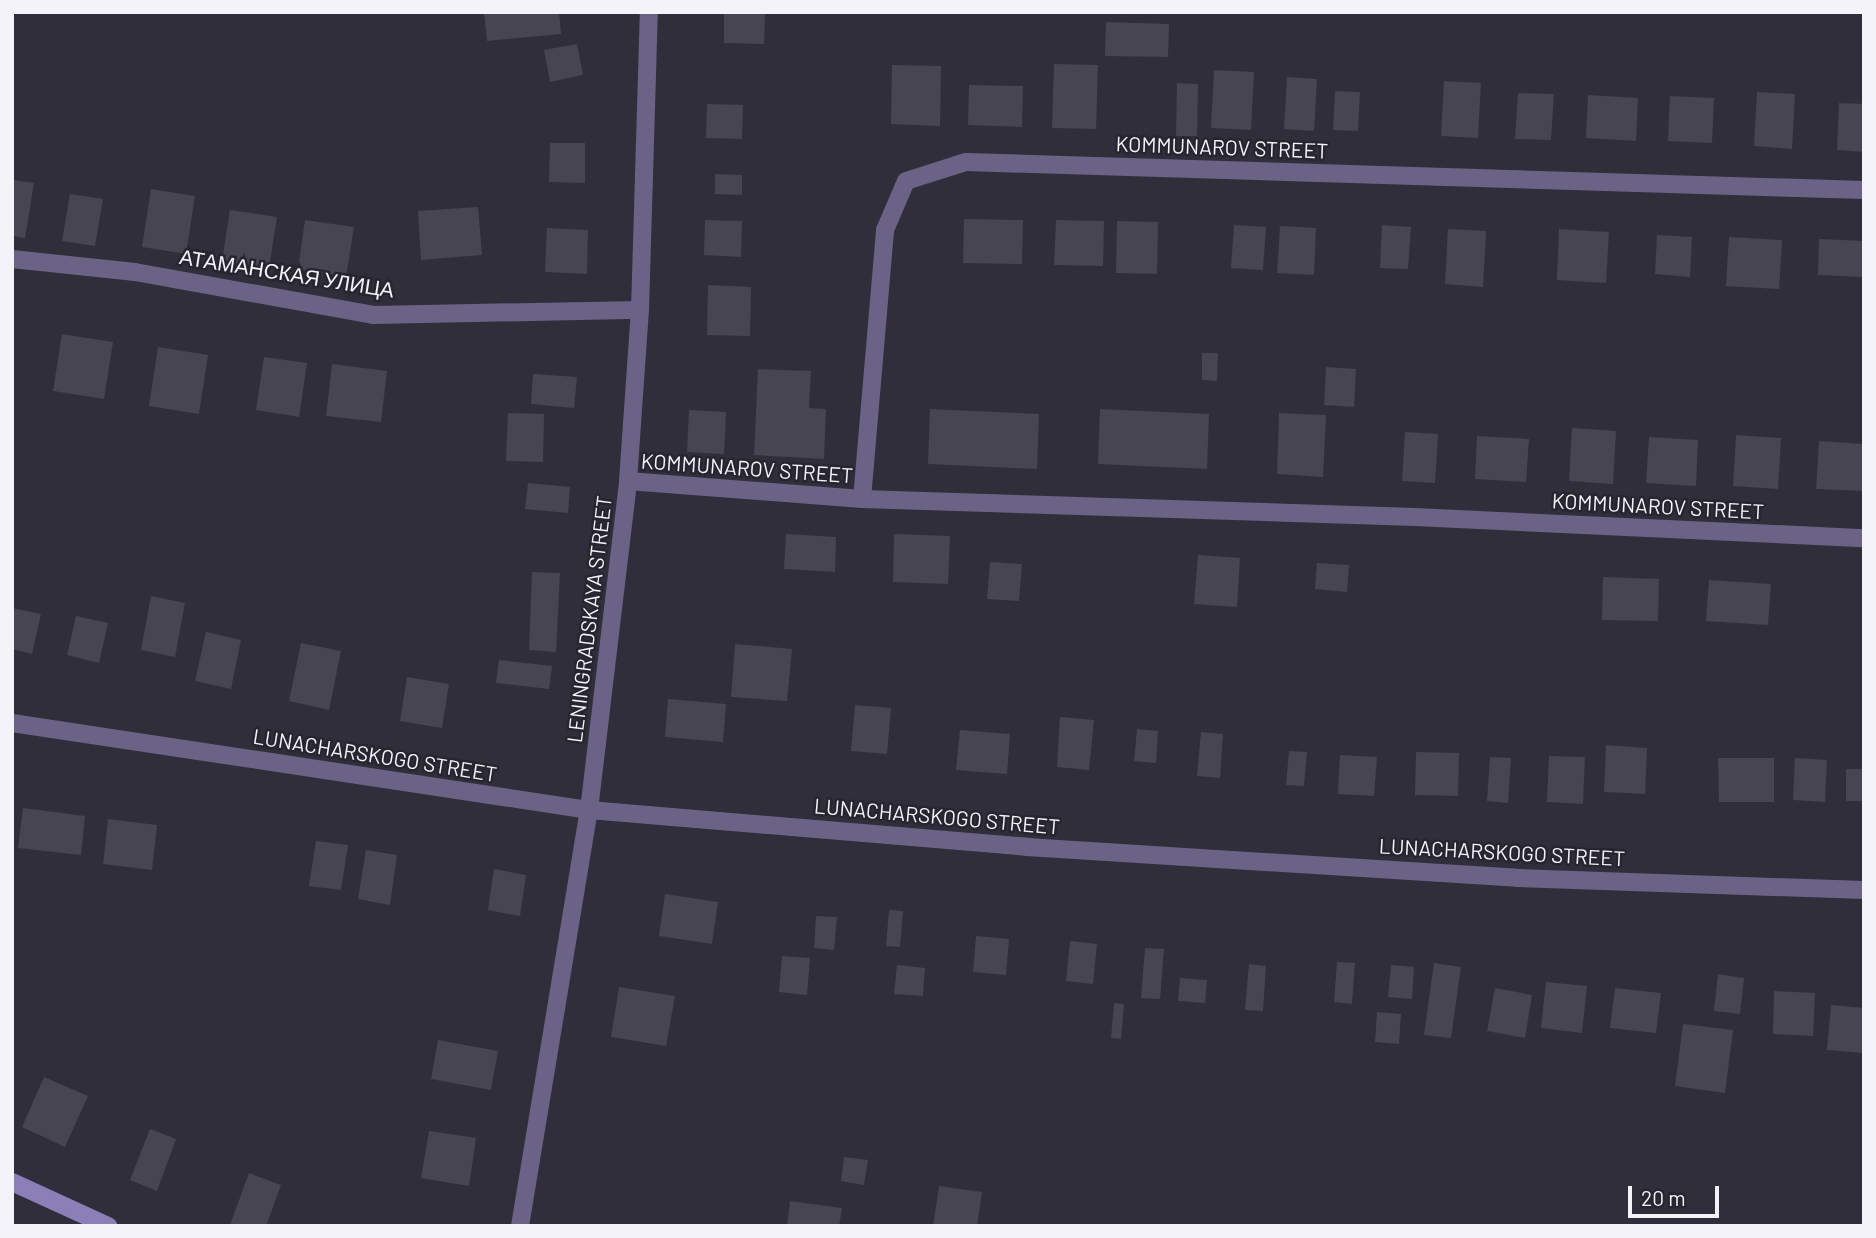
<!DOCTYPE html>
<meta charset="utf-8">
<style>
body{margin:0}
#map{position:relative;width:1876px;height:1238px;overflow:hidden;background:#302e3a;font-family:Barlow,sans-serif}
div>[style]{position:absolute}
.building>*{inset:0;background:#474551}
.street>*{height:18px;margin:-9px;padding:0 9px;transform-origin:9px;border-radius:9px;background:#6a6386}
.secondary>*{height:18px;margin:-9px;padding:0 9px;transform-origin:9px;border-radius:9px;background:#8b7fb7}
span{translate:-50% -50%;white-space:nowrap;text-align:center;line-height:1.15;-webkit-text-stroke:5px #27252f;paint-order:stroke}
.street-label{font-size:21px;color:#f4f3fa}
.frame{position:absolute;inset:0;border:14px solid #f4f3fa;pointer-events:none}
.scale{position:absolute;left:1628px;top:1186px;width:91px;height:32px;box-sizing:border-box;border:4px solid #f4f3fa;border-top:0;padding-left:9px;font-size:21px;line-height:24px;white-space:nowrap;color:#f4f3fa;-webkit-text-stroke:5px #27252f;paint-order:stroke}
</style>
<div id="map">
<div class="building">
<i style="clip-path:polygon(484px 12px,559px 12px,561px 34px,487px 41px)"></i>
<i style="clip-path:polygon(724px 12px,765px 12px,764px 44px,724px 43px)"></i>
<i style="clip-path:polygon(1106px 22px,1169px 24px,1168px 57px,1105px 56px)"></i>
<i style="clip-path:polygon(577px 44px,583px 75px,550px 82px,544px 50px)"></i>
<i style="clip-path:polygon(1054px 64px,1098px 65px,1096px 129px,1052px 128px)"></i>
<i style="clip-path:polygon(892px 65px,941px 66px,940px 126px,891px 124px)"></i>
<i style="clip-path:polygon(1214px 70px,1254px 72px,1251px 130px,1211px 128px)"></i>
<i style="clip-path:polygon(1287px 77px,1317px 79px,1314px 131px,1284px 129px)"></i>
<i style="clip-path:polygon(1444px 81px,1481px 83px,1478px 138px,1441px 136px)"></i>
<i style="clip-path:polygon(1177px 83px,1198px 84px,1197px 136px,1176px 136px)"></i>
<i style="clip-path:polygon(969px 85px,1023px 86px,1022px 127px,968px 125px)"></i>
<i style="clip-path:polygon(1335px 91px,1360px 92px,1358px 131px,1333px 130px)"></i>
<i style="clip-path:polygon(1757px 92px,1795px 94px,1792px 149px,1754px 146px)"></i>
<i style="clip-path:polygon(1518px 93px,1554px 94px,1551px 140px,1515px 139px)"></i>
<i style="clip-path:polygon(1588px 95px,1638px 98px,1636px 141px,1586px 138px)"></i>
<i style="clip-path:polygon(1670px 96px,1714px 98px,1712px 143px,1668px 141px)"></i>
<i style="clip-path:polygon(1839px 103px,1864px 104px,1864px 152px,1837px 150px)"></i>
<i style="clip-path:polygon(707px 104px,743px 105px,742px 139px,706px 138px)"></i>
<i style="clip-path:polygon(550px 143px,585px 143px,585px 183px,549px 182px)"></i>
<i style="clip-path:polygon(715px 174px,742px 175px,742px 195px,715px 194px)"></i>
<i style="clip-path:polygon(12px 180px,34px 183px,25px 238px,12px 236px)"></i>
<i style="clip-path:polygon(151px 189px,195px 196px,186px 254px,142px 247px)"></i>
<i style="clip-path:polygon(70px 194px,103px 199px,95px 246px,62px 241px)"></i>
<i style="clip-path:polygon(478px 207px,482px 255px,421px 260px,418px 211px)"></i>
<i style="clip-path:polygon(230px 210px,277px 217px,269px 268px,222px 261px)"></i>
<i style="clip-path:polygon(964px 219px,1023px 220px,1022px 264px,963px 263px)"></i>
<i style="clip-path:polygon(305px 220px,354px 227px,346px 277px,298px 269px)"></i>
<i style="clip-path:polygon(705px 220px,742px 221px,741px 257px,704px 255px)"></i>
<i style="clip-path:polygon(1056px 220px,1104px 221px,1103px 266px,1054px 265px)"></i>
<i style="clip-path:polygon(1117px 221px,1158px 222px,1157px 274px,1116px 273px)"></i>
<i style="clip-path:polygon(1234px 225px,1266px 227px,1263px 270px,1231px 268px)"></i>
<i style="clip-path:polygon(1382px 225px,1411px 227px,1408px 269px,1380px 268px)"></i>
<i style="clip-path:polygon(1280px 226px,1316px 228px,1314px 275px,1277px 273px)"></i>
<i style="clip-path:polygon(547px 228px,588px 230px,587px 274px,545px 272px)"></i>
<i style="clip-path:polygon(1448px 229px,1486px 231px,1483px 287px,1445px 284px)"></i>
<i style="clip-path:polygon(1559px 229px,1609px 232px,1606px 283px,1557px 280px)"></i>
<i style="clip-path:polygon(1657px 235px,1692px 237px,1690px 277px,1655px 274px)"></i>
<i style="clip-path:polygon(1729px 237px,1782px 240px,1779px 289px,1726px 286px)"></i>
<i style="clip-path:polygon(1819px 239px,1864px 241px,1862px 277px,1818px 275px)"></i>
<i style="clip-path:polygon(708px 285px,751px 287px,750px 336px,707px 335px)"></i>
<i style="clip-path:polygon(62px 334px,113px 342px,104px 399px,53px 391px)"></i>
<i style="clip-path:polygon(158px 347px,208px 355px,199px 414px,149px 406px)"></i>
<i style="clip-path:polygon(1202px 353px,1218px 353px,1217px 381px,1202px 380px)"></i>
<i style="clip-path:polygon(264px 357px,307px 363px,299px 417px,256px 410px)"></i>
<i style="clip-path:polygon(332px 364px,387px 371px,381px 422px,326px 416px)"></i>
<i style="clip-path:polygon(1326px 367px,1356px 369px,1354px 407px,1324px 405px)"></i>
<i style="clip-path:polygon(758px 369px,811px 371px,809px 408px,826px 409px,824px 459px,754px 455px)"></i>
<i style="clip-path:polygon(533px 374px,577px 377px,574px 408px,531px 404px)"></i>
<i style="clip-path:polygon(930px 409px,1039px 414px,1037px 469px,928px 464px)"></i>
<i style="clip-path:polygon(1100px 409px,1209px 414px,1207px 469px,1098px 464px)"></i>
<i style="clip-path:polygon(689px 410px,726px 412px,724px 454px,687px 452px)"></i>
<i style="clip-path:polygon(508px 413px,544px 414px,543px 462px,506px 461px)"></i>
<i style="clip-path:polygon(1279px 413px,1326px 415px,1323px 477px,1277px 474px)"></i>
<i style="clip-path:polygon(1572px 428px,1616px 431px,1613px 484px,1569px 481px)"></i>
<i style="clip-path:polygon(1405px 432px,1438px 434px,1435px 483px,1402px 481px)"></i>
<i style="clip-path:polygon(1736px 435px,1781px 438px,1778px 489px,1733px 486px)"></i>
<i style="clip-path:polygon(1477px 436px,1529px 439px,1526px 482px,1475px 479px)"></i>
<i style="clip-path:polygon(1649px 437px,1698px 440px,1696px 486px,1646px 483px)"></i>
<i style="clip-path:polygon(1819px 441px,1864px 444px,1864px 491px,1816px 489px)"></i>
<i style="clip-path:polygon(528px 483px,570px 487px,568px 513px,525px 509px)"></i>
<i style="clip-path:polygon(786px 534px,836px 537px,835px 572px,784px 569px)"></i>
<i style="clip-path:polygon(894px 534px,950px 536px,948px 584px,893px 582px)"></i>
<i style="clip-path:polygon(1198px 555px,1240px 558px,1237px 607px,1194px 604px)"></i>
<i style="clip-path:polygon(990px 562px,1022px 564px,1019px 601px,987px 599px)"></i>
<i style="clip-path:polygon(1317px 563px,1349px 565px,1347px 592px,1315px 589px)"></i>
<i style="clip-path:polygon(532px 572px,560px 573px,556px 652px,529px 650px)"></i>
<i style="clip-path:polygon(1603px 577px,1659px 579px,1658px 621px,1602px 620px)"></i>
<i style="clip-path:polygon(1709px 580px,1771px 584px,1768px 625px,1706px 621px)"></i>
<i style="clip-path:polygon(151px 596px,185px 603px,175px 657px,141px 650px)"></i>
<i style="clip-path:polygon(12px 608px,41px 614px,32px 654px,12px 649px)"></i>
<i style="clip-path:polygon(76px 616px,108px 623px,99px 663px,67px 655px)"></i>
<i style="clip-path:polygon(206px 632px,241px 640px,231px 689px,195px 681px)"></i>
<i style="clip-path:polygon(301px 643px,341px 651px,329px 710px,289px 701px)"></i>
<i style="clip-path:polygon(735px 644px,792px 649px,787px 701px,731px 697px)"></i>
<i style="clip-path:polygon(499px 660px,552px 666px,549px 689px,496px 683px)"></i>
<i style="clip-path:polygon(407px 677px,449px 684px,442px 728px,400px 721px)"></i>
<i style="clip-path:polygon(668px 699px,726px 704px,723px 742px,665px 737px)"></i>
<i style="clip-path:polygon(855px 705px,891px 708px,887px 754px,851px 751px)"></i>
<i style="clip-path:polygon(1060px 717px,1094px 720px,1089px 770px,1057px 767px)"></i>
<i style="clip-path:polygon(1137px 729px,1158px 731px,1156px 763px,1134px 761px)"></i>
<i style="clip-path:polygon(960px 730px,1010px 734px,1007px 774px,956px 770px)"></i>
<i style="clip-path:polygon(1201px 732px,1223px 734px,1220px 778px,1197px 776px)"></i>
<i style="clip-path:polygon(1606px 745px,1647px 748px,1645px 794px,1604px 792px)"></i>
<i style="clip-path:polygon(1289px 751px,1307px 752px,1304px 786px,1286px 785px)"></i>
<i style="clip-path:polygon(1416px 752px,1459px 753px,1458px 796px,1415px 795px)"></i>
<i style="clip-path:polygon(1340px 755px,1377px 757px,1374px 796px,1338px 794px)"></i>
<i style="clip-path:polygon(1549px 756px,1585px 757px,1583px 804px,1547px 802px)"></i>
<i style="clip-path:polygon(1490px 757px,1511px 758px,1508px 803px,1487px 801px)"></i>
<i style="clip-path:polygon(1718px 758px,1774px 758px,1774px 802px,1719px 802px)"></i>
<i style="clip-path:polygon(1795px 758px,1827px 760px,1825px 802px,1793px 800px)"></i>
<i style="clip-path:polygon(1846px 769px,1864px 769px,1864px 801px,1846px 801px)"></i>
<i style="clip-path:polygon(23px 808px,85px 816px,81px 855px,18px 848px)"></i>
<i style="clip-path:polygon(108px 819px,157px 825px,152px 870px,103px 864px)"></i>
<i style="clip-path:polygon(316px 841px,348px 845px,341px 890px,309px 886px)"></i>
<i style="clip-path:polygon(366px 850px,397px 855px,390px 905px,358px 899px)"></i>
<i style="clip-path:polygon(494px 869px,526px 875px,520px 916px,488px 910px)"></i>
<i style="clip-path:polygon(665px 894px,718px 902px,712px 944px,659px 936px)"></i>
<i style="clip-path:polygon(889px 910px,903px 911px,900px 947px,886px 946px)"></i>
<i style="clip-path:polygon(816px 916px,837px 917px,834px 950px,814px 948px)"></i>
<i style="clip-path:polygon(976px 936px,1009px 939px,1006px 975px,973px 972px)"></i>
<i style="clip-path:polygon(1070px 941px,1097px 944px,1093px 984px,1066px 981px)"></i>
<i style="clip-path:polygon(1145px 948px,1164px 949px,1160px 999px,1141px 998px)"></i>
<i style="clip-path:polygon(782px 956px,810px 958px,807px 995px,779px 992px)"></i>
<i style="clip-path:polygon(1337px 962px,1355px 963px,1352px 1004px,1334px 1002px)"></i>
<i style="clip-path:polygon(1434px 963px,1461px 967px,1451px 1038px,1424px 1035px)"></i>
<i style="clip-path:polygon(1249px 964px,1266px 966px,1263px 1011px,1245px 1010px)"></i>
<i style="clip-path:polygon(897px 965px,925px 968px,923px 996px,894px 994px)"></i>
<i style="clip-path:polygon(1391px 965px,1414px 967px,1412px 999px,1388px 997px)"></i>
<i style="clip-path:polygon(1718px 974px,1744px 978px,1740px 1014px,1714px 1011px)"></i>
<i style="clip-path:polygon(1180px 978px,1207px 980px,1205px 1003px,1178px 1001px)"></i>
<i style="clip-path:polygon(1546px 982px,1587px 986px,1582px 1033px,1541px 1028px)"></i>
<i style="clip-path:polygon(619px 987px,675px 996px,666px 1046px,611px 1037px)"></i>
<i style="clip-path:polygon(1495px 988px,1532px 995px,1525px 1038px,1487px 1031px)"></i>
<i style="clip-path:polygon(1615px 988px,1661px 993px,1656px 1033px,1610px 1028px)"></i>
<i style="clip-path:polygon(1774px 991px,1815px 993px,1813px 1036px,1773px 1034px)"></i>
<i style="clip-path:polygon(1114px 1003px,1124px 1004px,1121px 1039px,1111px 1038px)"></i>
<i style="clip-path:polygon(1831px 1005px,1864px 1008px,1864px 1053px,1827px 1050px)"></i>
<i style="clip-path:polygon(1377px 1012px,1401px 1014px,1399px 1044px,1375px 1042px)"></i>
<i style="clip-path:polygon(1683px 1024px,1733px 1030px,1725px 1093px,1675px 1086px)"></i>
<i style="clip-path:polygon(438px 1040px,498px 1051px,491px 1090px,431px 1079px)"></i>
<i style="clip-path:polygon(44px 1077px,88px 1096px,65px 1147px,22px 1127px)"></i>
<i style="clip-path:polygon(150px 1129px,176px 1139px,157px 1191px,130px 1180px)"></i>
<i style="clip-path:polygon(429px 1131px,476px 1138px,469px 1186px,421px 1178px)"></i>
<i style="clip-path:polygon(844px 1157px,868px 1160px,864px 1185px,841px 1181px)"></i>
<i style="clip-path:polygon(249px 1173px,281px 1185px,266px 1226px,230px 1225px)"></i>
<i style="clip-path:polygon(939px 1186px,982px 1192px,977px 1226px,933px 1226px)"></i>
<i style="clip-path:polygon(790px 1201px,842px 1208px,839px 1226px,787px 1226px)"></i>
</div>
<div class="street">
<i style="left:12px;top:259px;width:124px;rotate:6deg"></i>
<i style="left:135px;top:272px;width:242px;rotate:10.2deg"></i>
<i style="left:373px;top:315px;width:267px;rotate:-1.1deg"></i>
<i style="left:628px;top:481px;width:235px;rotate:4.4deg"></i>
<i style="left:862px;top:499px;width:553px;rotate:1.86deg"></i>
<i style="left:1415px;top:517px;width:449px;rotate:2.7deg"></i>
<i style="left:862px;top:499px;width:270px;rotate:-85.1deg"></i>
<i style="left:885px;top:230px;width:53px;rotate:-66.8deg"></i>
<i style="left:906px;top:181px;width:63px;rotate:-17.6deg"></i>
<i style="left:966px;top:162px;width:898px;rotate:1.79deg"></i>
<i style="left:12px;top:723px;width:584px;rotate:8.57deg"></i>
<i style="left:589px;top:810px;width:440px;rotate:4.8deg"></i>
<i style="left:1027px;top:847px;width:491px;rotate:3.6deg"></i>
<i style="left:1517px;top:878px;width:347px;rotate:2deg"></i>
<i style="left:520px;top:1226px;width:422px;rotate:-80.6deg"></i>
<i style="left:589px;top:810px;width:331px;rotate:-83.2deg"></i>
<i style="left:628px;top:481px;width:171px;rotate:-86deg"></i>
<i style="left:640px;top:310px;width:298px;rotate:-88.3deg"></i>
</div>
<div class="secondary">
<i style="left:12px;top:1182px;width:106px;rotate:24.6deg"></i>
</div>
<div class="street-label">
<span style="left:1222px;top:147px;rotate:2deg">KOMMUNAROV STREET</span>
<span style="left:287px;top:273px;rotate:9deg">АТАМАНСКАЯ УЛИЦА</span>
<span style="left:747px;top:468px;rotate:4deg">KOMMUNAROV STREET</span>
<span style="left:1658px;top:506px;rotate:3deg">KOMMUNAROV STREET</span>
<span style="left:589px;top:619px;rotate:-83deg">LENINGRADSKAYA STREET</span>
<span style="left:375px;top:755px;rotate:9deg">LUNACHARSKOGO STREET</span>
<span style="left:937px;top:816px;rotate:5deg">LUNACHARSKOGO STREET</span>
<span style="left:1502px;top:852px;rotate:3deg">LUNACHARSKOGO STREET</span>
</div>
<div class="frame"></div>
<div class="scale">20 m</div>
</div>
